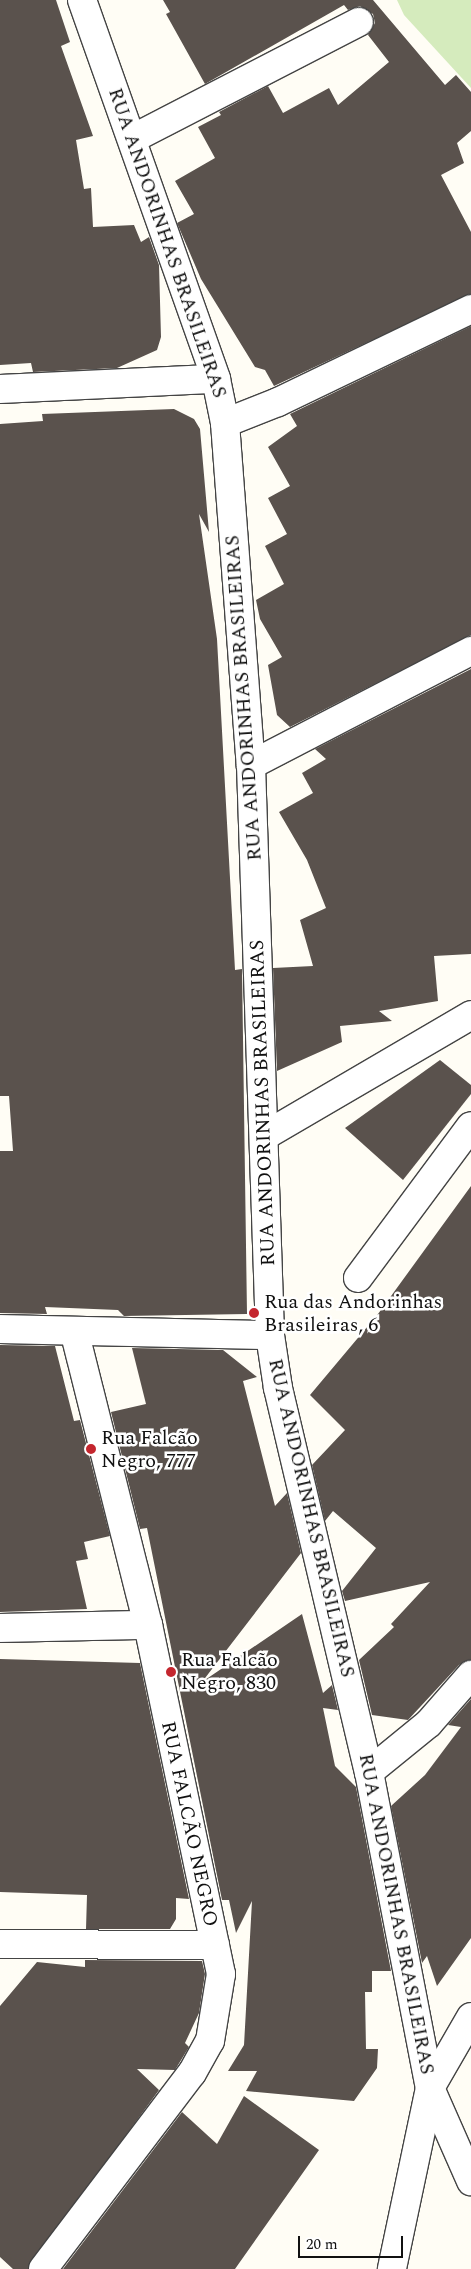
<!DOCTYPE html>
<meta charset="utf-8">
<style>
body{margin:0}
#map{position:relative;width:471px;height:2269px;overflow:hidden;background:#fffdf5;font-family:Spectral,serif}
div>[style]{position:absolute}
.green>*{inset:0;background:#d5ebbd}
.building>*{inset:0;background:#5a524d}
.roads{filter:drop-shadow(1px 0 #444) drop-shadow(-1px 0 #444) drop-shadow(0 1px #444) drop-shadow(0 -1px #444)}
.minor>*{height:28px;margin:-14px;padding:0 14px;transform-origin:14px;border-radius:14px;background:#fff}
.dots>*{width:14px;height:14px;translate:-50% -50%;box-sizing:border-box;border:2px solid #fff;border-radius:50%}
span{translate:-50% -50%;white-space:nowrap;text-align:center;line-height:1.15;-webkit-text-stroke:5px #fff;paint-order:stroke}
.street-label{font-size:20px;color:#111}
.poi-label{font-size:20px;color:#111}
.left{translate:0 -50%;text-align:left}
.scale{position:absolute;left:298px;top:2236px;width:105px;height:22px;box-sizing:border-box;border:2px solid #111;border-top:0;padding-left:6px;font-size:15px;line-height:18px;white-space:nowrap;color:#111;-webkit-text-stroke:4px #fff;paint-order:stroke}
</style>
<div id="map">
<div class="green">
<i style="clip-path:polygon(397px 0,471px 0,471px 88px,404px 15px)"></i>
</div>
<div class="building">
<i style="clip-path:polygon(0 0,56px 0,70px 42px,61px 46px,93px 136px,76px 140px,84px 189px,91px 188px,93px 227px,134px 225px,141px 242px,149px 237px,159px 265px,161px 337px,157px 350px,117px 368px,33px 372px,31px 363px,0 365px)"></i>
<i style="clip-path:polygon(163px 0,373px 0,445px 85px,456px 75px,471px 92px,471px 131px,457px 143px,464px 163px,441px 175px,471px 232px,471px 294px,274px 386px,265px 370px,255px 367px,201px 279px,177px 223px,194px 214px,175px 181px,215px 158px,198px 127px,221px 115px,219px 112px,268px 86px,283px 113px,329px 88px,338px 105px,389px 62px,368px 35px,375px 23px,373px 14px,360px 6px,348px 10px,344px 5px,205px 84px,166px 14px,170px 12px)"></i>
<i style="clip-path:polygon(471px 326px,471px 635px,290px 727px,277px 715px,268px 665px,282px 657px,260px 619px,256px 600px,284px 584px,265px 546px,287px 534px,268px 498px,290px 486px,268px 447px,297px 426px,290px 414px)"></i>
<i style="clip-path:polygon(174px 409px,194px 419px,200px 429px,209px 532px,199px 514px,217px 639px,235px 970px,242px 969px,247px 1314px,124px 1316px,118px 1310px,45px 1307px,47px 1314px,0 1313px,0 1151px,13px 1151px,9px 1096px,0 1096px,0 424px,43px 421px,42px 414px)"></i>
<i style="clip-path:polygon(471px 669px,471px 954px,434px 956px,438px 1001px,379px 1011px,392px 1021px,340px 1026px,342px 1042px,277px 1071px,273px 968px,313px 966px,300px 920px,326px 908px,307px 860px,279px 812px,313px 793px,302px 773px,326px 759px,315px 749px)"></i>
<i style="clip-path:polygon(440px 1060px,471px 1085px,471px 1094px,403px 1180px,345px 1128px)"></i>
<i style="clip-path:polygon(471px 1186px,471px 1660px,459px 1665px,408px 1720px,372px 1715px,359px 1660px,394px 1627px,391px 1624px,430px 1582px,345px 1601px,342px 1591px,376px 1548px,333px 1511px,325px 1521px,312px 1465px,345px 1430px,310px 1395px,378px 1314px)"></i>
<i style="clip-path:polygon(0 1345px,55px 1346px,74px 1421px,80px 1420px,110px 1536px,84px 1542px,88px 1559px,76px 1561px,87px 1609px,0 1612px)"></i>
<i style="clip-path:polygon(132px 1348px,223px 1350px,257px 1377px,243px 1381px,275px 1506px,287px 1493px,301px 1553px,202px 1682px,302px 1614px,323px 1693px,332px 1685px,338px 1710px,323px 1708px,335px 1766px,356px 1787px,391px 1971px,372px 1971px,372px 1992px,365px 1992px,366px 2049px,378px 2049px,377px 2068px,354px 2101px,246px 2091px,257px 2071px,228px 2071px,244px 2045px,252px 1901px,236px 1933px,229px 1900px,222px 1900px,147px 1528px,140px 1529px,111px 1412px,146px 1404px)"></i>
<i style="clip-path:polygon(0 1659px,140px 1663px,189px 1899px,176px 1898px,176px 1919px,170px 1929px,86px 1929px,87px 1895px,0 1892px)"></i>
<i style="clip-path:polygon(471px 1699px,471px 1938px,437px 1986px,427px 1956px,422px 1963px,391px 1806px,425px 1775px,461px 1727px,448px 1725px)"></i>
<i style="clip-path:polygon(85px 1960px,202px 1961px,205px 1974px,199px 2013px,185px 2043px,189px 2047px,175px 2070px,137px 2069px,159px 2090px,28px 2269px,13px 2269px,0 2257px,0 2006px,37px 1962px,85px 1967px)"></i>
<i style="clip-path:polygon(244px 2096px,319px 2150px,235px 2269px,63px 2269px,182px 2112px,217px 2144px)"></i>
</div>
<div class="roads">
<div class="minor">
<i style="left:82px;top:0;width:402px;rotate:70.5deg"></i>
<i style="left:216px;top:379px;width:45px;rotate:78.4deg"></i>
<i style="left:225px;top:423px;width:343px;rotate:85.7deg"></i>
<i style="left:251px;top:765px;width:570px;rotate:88.09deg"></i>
<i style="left:270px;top:1335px;width:54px;rotate:81.4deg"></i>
<i style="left:278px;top:1388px;width:395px;rotate:76.7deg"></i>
<i style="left:369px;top:1772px;width:322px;rotate:79.1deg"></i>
<i style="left:430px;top:2088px;width:185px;rotate:101.9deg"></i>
<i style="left:134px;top:138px;width:253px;rotate:-27.3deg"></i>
<i style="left:0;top:389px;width:216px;rotate:-2.7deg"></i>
<i style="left:225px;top:423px;width:57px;rotate:-21.6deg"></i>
<i style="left:278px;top:402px;width:214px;rotate:-25.7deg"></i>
<i style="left:251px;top:765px;width:248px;rotate:-27.4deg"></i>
<i style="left:266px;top:1135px;width:238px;rotate:-30.3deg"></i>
<i style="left:358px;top:1278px;width:189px;rotate:-53.4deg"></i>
<i style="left:0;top:1329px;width:270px;rotate:1.3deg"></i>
<i style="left:0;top:1628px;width:148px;rotate:-1.2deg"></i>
<i style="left:369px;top:1772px;width:77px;rotate:-39.2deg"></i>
<i style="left:429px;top:1723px;width:64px;rotate:-48.8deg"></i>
<i style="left:0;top:1944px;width:215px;rotate:0.3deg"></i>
<i style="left:471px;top:2017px;width:82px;rotate:120deg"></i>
<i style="left:430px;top:2088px;width:102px;rotate:66.2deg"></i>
<i style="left:43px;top:2269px;width:246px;rotate:-52.8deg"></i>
<i style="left:192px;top:2073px;width:37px;rotate:-61deg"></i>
<i style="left:210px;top:2041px;width:68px;rotate:-80.7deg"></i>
<i style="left:221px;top:1974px;width:357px;rotate:-101.8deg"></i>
<i style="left:148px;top:1625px;width:300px;rotate:-104.1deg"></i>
</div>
</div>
<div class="dots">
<i style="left:254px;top:1313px;background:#c4262e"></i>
<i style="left:91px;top:1449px;background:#c4262e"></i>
<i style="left:171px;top:1672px;background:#c4262e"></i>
</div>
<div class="street-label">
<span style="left:167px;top:243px;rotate:71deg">RUA ANDORINHAS BRASILEIRAS</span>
<span style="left:244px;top:698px;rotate:-94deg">RUA ANDORINHAS BRASILEIRAS</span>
<span style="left:263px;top:1103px;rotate:-92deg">RUA ANDORINHAS BRASILEIRAS</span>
<span style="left:311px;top:1518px;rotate:77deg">RUA ANDORINHAS BRASILEIRAS</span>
<span style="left:189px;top:1824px;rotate:78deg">RUA FALCÃO NEGRO</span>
<span style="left:396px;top:1914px;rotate:79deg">RUA ANDORINHAS BRASILEIRAS</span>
</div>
<div class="poi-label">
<span class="left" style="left:264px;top:1314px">Rua das Andorinhas<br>Brasileiras, 6</span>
<span class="left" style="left:101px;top:1450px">Rua Falcão<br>Negro, 777</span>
<span class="left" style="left:181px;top:1672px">Rua Falcão<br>Negro, 830</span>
</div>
<div class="scale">20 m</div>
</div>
